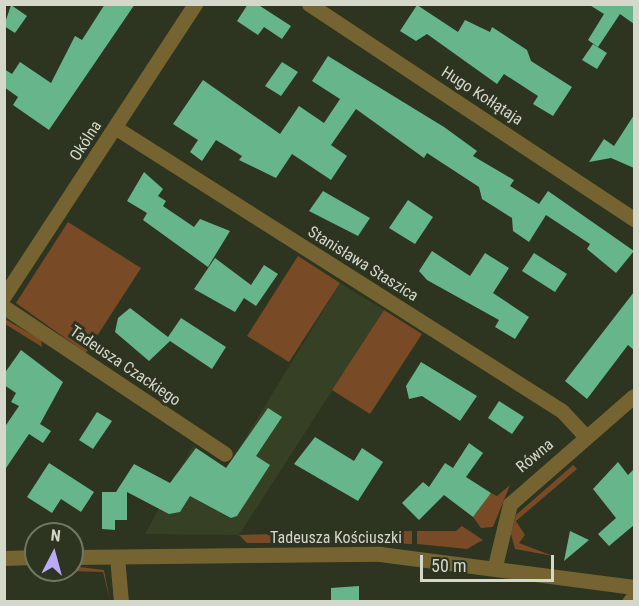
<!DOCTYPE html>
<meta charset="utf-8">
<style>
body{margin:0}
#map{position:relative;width:639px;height:606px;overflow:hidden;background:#2d3420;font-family:"Roboto Condensed",sans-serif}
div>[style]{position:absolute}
.built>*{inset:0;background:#364024}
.green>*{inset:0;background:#794a26}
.building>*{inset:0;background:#67b68b}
.minor>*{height:15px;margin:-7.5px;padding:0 7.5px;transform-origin:7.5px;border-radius:7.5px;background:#756431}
.tertiary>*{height:15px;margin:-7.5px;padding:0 7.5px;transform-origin:7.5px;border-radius:7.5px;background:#756431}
span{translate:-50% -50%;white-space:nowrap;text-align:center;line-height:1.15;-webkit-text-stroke:6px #2d3420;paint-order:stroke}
.street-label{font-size:16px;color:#d3d8cb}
.frame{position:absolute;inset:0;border:6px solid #d3d8cb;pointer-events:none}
.north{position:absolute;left:24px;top:522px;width:60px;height:60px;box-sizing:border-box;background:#2d3420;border:2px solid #6f7664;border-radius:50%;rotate:6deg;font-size:16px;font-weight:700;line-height:24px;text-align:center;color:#d3d8cb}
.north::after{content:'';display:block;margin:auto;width:21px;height:27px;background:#bbaaf6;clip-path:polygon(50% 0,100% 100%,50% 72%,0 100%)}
.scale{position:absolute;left:420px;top:555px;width:134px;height:27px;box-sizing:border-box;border:3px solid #d3d8cb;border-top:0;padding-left:8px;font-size:18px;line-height:21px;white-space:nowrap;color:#d3d8cb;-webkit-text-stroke:4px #2d3420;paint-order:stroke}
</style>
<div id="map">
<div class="built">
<i style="clip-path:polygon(340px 283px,384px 310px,239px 535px,145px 534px,193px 446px,227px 468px)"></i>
</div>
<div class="green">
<i style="clip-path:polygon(68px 222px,141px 268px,86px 353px,16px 303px)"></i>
<i style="clip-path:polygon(298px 256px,340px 283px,289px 362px,247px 336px)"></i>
<i style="clip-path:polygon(384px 310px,422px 334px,370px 414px,332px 390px)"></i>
<i style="clip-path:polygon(5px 319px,41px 340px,42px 347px,5px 324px)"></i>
<i style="clip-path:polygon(573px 465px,577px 469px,516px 521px,525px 535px,519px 543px,553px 556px,515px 549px,511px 534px,516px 515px)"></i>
<i style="clip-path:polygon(510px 485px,493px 527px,481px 528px,473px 517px,491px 493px,497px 496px)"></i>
<i style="clip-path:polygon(462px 526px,483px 540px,467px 549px,417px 544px,417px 531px,456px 531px)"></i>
<i style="clip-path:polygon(412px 531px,412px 544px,345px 542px,346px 532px)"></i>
<i style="clip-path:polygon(273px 534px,273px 543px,247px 543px,239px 535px)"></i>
<i style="clip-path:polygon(72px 566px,104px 570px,110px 601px,103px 572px,69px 571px)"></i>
</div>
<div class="building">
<i style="clip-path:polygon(105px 4px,135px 4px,49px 130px,13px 105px,18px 97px,4px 87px,4px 69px,12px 74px,20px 62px,51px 83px,75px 36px,82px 40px)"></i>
<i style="clip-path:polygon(248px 4px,257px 4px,291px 26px,282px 39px,264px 27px,258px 35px,237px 21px)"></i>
<i style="clip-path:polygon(588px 4px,634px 4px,634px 24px,620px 14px,598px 47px,588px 40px,604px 14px)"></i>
<i style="clip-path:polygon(11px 5px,27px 16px,15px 33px,4px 26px)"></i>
<i style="clip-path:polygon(417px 5px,458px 32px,465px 20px,490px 32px,492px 27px,527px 50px,531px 61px,572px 87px,553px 116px,533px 104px,538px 96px,504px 74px,497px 84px,427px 34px,416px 41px,400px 31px)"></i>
<i style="clip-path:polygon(593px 44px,607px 53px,597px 69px,582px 60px)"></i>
<i style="clip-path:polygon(328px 56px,444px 127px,477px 151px,473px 156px,514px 180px,510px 186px,539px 204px,548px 191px,634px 251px,616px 273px,587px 249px,590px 244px,546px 215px,529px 242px,513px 231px,512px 218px,482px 199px,479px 187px,427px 153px,424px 158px,356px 109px,331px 145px,347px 156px,331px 180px,292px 154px,276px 178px,239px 160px,242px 156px,216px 140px,202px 161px,190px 152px,198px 140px,173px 124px,203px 80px,280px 134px,299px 106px,324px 123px,340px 99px,312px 81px)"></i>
<i style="clip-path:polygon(282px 62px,298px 72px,281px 96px,265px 86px)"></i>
<i style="clip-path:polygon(634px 115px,634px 168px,611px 158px,589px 162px,604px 139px,614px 146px)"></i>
<i style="clip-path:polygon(144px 172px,163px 189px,158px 196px,166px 201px,163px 206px,194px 227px,200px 219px,230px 231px,208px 267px,143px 220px,147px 213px,127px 201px)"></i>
<i style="clip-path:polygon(323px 191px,370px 218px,358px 236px,309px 211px)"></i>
<i style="clip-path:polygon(408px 200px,433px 217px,415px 244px,389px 228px)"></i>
<i style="clip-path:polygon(432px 251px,470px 276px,485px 253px,509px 268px,493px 293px,529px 317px,515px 339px,495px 327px,499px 320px,427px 280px,419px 271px)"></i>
<i style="clip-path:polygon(534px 253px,567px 274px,555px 292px,522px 271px)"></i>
<i style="clip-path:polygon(215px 258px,251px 285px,264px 265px,278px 274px,256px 306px,244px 298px,235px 312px,194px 289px)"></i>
<i style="clip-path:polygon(634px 292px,634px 350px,628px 345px,587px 399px,565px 381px)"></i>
<i style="clip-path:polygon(130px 308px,168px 337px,181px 318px,226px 347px,212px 369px,170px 341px,149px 361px,115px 332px,118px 318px)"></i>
<i style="clip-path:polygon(21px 350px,63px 382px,40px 424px,51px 431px,43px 443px,29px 434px,4px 471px,4px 428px,19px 406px,11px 402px,16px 393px,4px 385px,4px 374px)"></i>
<i style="clip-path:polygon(421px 362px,477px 396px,460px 421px,422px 396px,409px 399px,406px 386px)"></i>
<i style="clip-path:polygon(499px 401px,524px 417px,512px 434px,488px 418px)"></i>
<i style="clip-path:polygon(268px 408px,282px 417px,256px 456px,270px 465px,237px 516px,231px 518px,190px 496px,180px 512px,169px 514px,127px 492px,127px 520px,115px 520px,115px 530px,102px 529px,102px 492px,116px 492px,134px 464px,170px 483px,196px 448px,226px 468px)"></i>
<i style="clip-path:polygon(97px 412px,112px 421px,93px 449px,79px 440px)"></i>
<i style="clip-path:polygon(315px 437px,354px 461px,362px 448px,383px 462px,358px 501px,294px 464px)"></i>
<i style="clip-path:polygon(469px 443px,483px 453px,466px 477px,491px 493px,473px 517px,444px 495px,419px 520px,402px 503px,423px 482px,429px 487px,445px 463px,453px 468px)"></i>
<i style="clip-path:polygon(618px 462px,628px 475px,634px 469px,634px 525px,609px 546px,598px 534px,616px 518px,593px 489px)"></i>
<i style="clip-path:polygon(49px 463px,94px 492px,81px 512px,61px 499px,52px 513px,27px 497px)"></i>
<i style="clip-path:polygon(570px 531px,589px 540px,564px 561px)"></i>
<i style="clip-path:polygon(359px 586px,359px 602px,331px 602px,331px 588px)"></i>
</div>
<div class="minor">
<i style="left:309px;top:4px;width:390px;rotate:33.5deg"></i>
<i style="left:116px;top:128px;width:528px;rotate:32.4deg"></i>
<i style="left:562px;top:411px;width:35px;rotate:47deg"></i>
<i style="left:4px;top:307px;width:265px;rotate:33.6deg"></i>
<i style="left:72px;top:557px;width:308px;rotate:-0.6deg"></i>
<i style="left:380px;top:554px;width:256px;rotate:7.4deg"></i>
<i style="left:117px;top:557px;width:45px;rotate:84.9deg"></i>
<i style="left:4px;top:558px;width:32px;rotate:-2deg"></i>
<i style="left:495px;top:566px;width:64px;rotate:-76.4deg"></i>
<i style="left:510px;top:504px;width:164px;rotate:-41.1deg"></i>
<i style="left:629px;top:602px;width:8px;rotate:-50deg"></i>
</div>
<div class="tertiary">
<i style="left:4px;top:296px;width:349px;rotate:-56.8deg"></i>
</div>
<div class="street-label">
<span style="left:482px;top:96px;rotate:33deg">Hugo Kołłątaja</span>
<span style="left:86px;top:141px;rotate:-57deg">Okólna</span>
<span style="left:363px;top:264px;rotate:32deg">Stanisława Staszica</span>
<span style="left:125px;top:366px;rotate:34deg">Tadeusza Czackiego</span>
<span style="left:535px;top:456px;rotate:-40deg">Równa</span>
<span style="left:336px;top:538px">Tadeusza Kościuszki</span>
</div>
<div class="frame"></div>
<div class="north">N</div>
<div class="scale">50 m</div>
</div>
